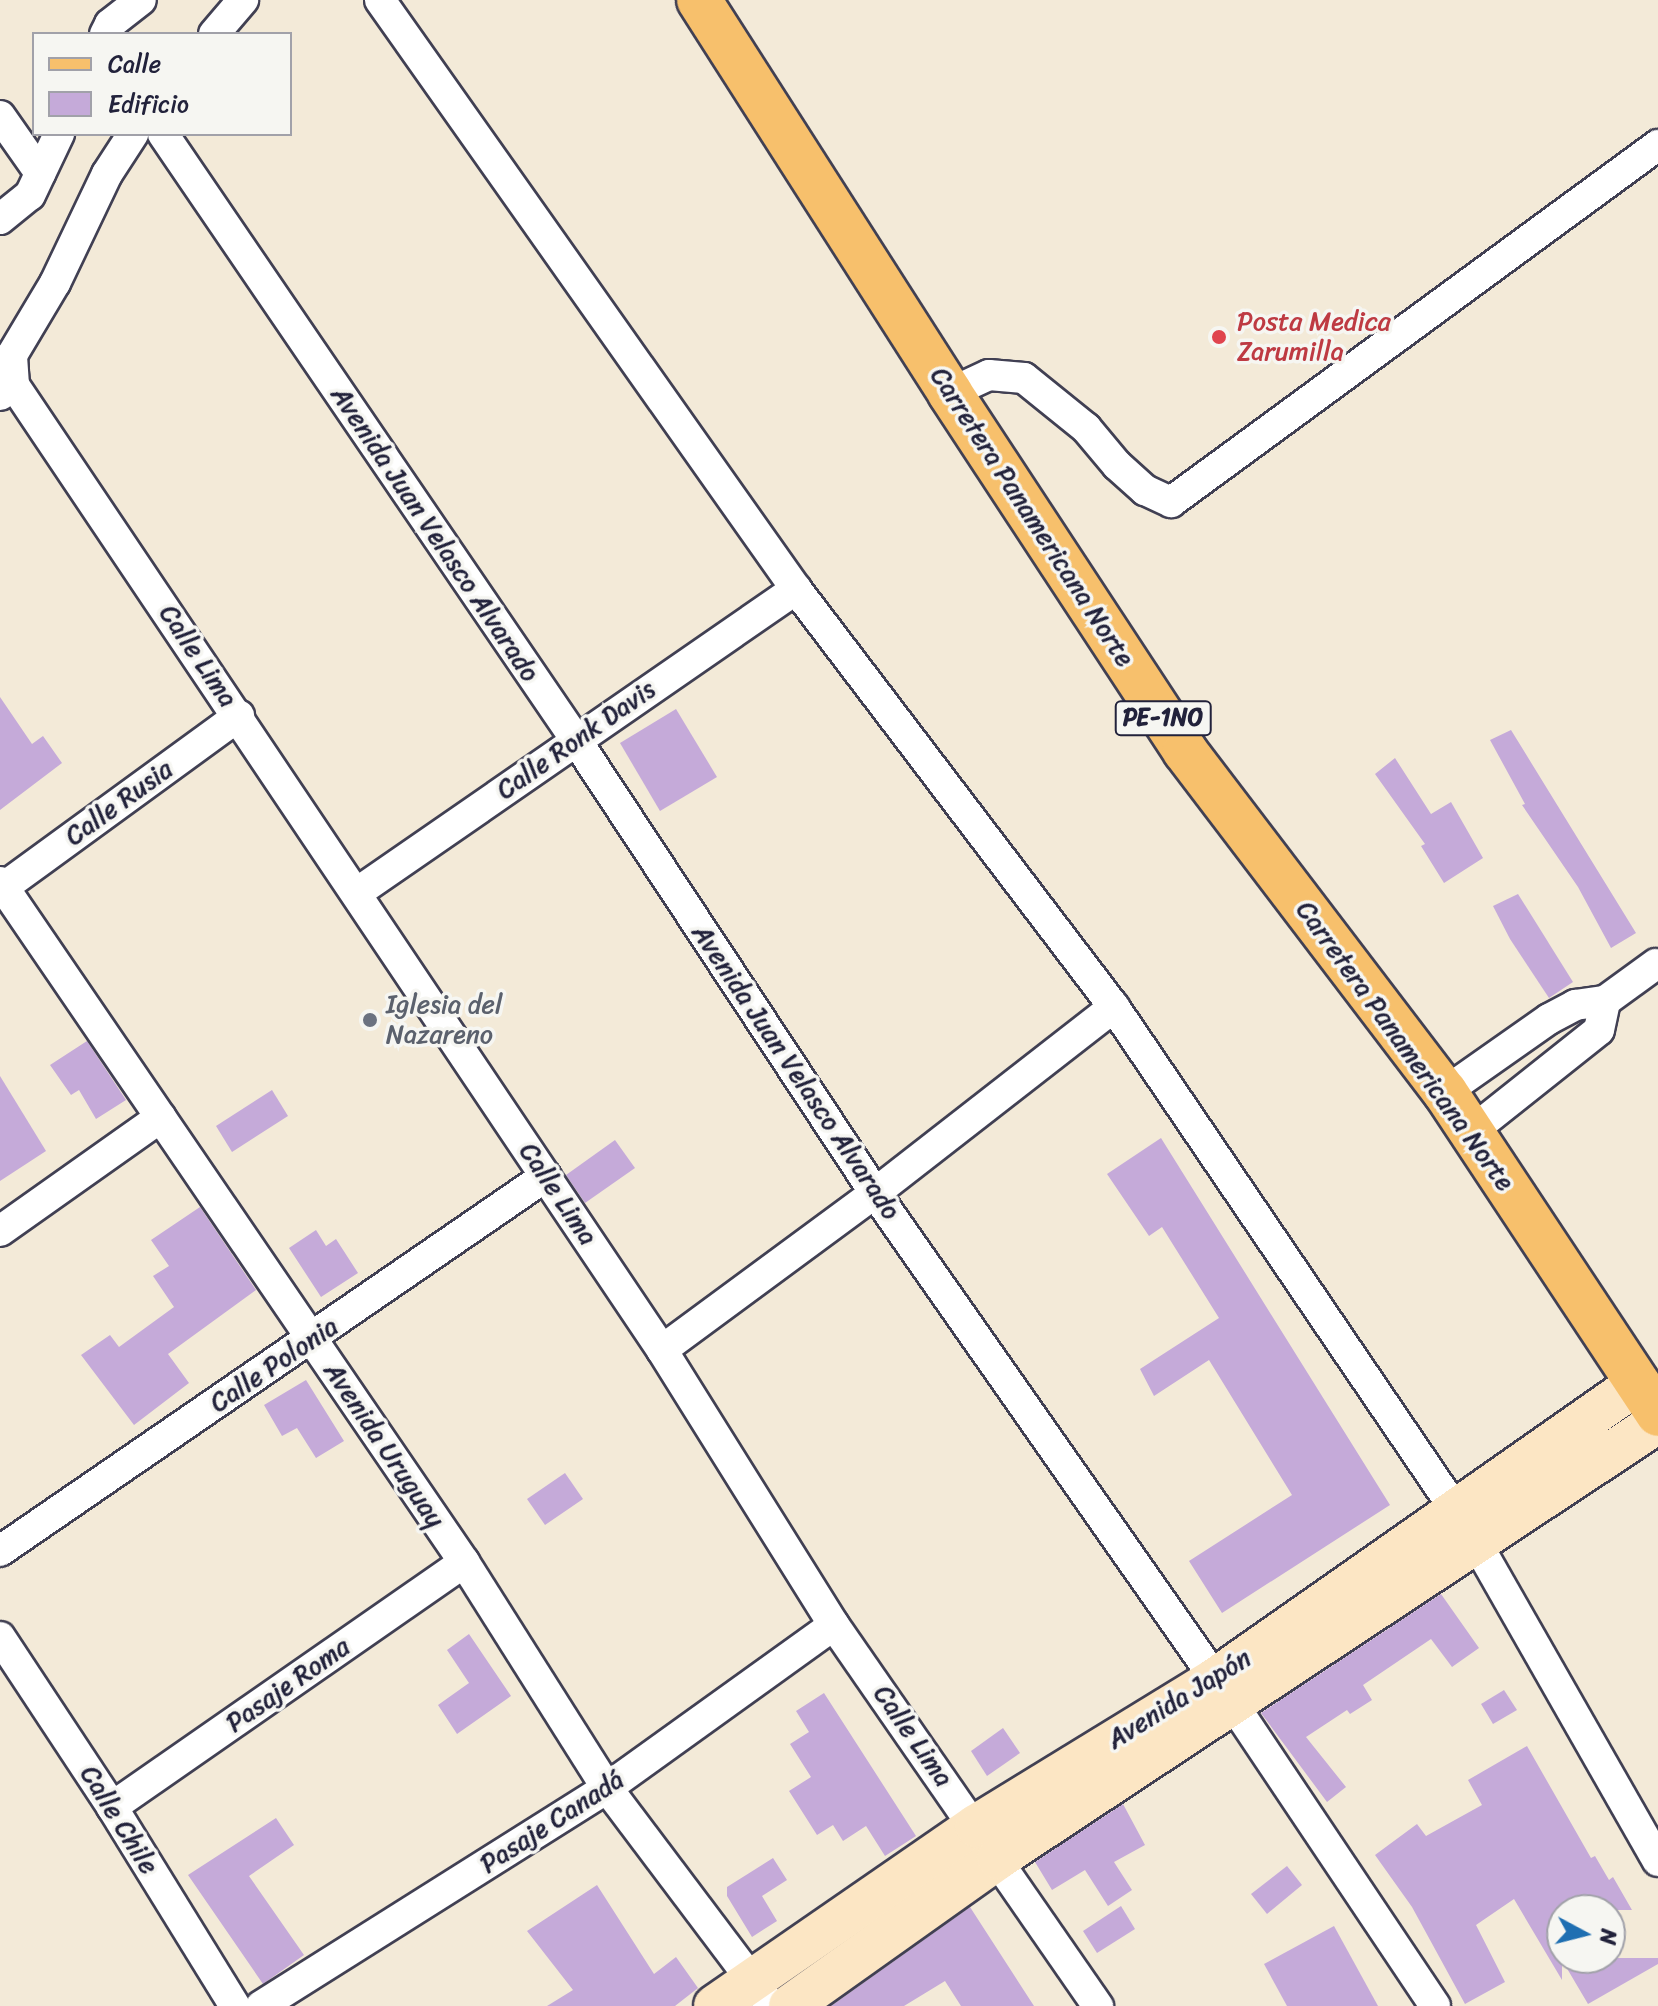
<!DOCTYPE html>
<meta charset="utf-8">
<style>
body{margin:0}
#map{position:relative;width:1658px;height:2006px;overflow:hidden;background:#f3ead8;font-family:Sriracha,sans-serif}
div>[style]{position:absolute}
.building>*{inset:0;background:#c5aad9}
.roads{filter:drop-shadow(2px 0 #414053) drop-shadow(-2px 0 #414053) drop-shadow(0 2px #414053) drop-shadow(0 -2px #414053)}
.street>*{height:30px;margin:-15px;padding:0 15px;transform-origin:15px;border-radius:15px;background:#fff}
.secondary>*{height:42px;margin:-21px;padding:0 21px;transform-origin:21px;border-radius:21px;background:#fce6c4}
.primary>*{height:44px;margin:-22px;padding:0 22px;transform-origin:22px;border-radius:22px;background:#f7c06c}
.dots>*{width:22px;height:22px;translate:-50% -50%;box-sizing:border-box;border:4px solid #f6f6f2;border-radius:50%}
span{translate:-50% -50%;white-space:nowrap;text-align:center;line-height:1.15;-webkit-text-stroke:7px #f6f6f2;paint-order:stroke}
.shield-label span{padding:2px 6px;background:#f6f6f2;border:2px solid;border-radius:6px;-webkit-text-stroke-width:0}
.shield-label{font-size:24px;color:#22223b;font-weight:700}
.health-label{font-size:26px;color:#be3a42}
.left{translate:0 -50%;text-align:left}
.street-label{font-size:26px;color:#22223b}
.worship-label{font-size:26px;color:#5b616d}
.legend{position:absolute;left:32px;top:32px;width:260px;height:104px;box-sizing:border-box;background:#f6f6f2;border:2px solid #a1a1a9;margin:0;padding:10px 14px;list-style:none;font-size:24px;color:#22223b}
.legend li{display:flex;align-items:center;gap:16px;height:40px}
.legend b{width:40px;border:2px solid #a1a1a9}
.north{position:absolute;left:1546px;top:1894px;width:80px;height:80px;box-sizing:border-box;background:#f6f6f2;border:2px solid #a1a1a9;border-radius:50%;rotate:97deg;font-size:22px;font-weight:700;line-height:32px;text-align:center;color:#22223b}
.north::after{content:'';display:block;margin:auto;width:28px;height:36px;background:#1f6fb2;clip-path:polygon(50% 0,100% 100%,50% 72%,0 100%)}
</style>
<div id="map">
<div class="building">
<i style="clip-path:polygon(0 697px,32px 744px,43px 736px,62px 763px,0 810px)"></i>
<i style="clip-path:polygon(676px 709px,717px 777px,660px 811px,620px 743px)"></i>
<i style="clip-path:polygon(1511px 730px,1636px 933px,1611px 948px,1578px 887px,1522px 805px,1525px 804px,1490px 740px)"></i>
<i style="clip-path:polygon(1395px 758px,1431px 814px,1451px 802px,1483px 858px,1444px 883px,1421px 846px,1425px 844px,1375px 774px)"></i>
<i style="clip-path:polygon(1518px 894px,1573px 982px,1549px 998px,1510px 939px,1493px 906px)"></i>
<i style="clip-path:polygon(87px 1041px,126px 1100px,96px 1119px,79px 1090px,71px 1095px,50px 1065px)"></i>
<i style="clip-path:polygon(0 1076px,46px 1151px,0 1181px)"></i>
<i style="clip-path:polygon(272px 1090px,288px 1116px,232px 1152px,216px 1126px)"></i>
<i style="clip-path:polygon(1161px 1138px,1390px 1505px,1222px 1613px,1189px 1561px,1292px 1495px,1209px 1360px,1154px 1396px,1140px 1369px,1219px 1318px,1162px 1227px,1149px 1236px,1107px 1174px)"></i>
<i style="clip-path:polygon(615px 1140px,635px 1168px,585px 1203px,566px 1175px)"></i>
<i style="clip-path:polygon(200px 1207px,256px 1290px,168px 1354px,189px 1383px,134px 1425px,81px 1355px,110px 1335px,119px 1347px,174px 1307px,153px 1276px,169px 1266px,151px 1240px)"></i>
<i style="clip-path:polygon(316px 1230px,326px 1246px,336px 1239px,358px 1273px,321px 1297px,289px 1248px)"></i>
<i style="clip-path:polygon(306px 1380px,344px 1441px,316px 1458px,297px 1428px,282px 1436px,264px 1405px)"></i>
<i style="clip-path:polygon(565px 1473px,583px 1499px,545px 1525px,527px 1499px)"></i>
<i style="clip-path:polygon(1441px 1594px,1479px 1648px,1452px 1667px,1431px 1639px,1363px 1685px,1372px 1700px,1350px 1714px,1347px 1710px,1306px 1737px,1346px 1787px,1327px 1802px,1261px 1713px)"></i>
<i style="clip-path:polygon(469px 1634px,511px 1696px,457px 1734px,438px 1705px,469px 1683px,447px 1650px)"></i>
<i style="clip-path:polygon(1504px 1690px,1517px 1710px,1493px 1724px,1481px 1704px)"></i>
<i style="clip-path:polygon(824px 1693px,916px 1836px,885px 1856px,866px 1826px,843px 1841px,833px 1825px,817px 1835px,789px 1791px,811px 1777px,790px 1744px,809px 1732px,796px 1711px)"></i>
<i style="clip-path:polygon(1003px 1728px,1020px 1753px,987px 1776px,971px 1751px)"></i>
<i style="clip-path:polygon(1527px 1746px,1591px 1858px,1595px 1856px,1609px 1880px,1613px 1877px,1632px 1910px,1562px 1910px,1562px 1958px,1658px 1958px,1658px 1964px,1588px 2004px,1562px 1960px,1562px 1980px,1514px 1899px,1476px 1925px,1505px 1982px,1465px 2004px,1412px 1907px,1375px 1855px,1417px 1824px,1426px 1836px,1482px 1805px,1468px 1780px)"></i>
<i style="clip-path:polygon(1123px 1804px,1145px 1845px,1114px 1862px,1132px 1890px,1108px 1906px,1085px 1870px,1052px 1890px,1035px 1862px)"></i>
<i style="clip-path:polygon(276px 1818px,294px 1845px,249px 1876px,304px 1955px,263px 1984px,188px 1875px)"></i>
<i style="clip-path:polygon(773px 1858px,787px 1880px,762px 1896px,777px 1921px,752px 1937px,727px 1896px,727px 1887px)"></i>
<i style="clip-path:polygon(1287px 1866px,1302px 1885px,1267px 1914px,1251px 1894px)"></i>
<i style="clip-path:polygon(597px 1885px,654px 1974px,676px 1957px,698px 1988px,675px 2006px,547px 2006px,573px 1990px,527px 1931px)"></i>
<i style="clip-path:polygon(1121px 1906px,1135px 1929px,1097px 1953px,1083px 1931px)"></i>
<i style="clip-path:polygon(970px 1907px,1034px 2006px,961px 2006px,945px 1981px,904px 2006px,831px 2006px)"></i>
<i style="clip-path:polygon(1334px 1926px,1378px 2006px,1287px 2006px,1264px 1964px)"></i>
</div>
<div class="roads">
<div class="street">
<i style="left:380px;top:0;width:721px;rotate:54.77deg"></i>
<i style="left:796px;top:589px;width:525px;rotate:52.74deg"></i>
<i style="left:1114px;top:1007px;width:632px;rotate:55.83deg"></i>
<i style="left:1469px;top:1530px;width:381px;rotate:60.3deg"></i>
<i style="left:105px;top:34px;width:11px;rotate:-63deg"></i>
<i style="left:110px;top:24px;width:39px;rotate:-38deg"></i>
<i style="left:214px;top:34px;width:45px;rotate:-49.5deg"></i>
<i style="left:0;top:116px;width:70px;rotate:54.9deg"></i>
<i style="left:163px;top:134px;width:733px;rotate:55.72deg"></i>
<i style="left:576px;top:740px;width:543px;rotate:56.57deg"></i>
<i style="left:875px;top:1193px;width:624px;rotate:54.99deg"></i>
<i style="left:1233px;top:1704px;width:363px;rotate:56.2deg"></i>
<i style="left:0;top:219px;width:38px;rotate:-39deg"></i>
<i style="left:30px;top:195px;width:68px;rotate:-64.6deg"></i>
<i style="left:14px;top:385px;width:1162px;rotate:56.12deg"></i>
<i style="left:662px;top:1350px;width:324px;rotate:58deg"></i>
<i style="left:834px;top:1625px;width:464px;rotate:55.3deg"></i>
<i style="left:950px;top:393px;width:43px;rotate:-24.8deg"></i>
<i style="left:989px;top:375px;width:35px;rotate:5deg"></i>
<i style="left:1024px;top:378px;width:80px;rotate:38.9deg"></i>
<i style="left:1086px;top:428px;width:48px;rotate:50deg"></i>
<i style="left:1117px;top:465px;width:38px;rotate:42deg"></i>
<i style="left:1145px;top:490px;width:29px;rotate:25deg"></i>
<i style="left:1171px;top:502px;width:604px;rotate:-36.24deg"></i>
<i style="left:0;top:395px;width:17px;rotate:-36deg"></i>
<i style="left:14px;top:385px;width:30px;rotate:-94deg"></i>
<i style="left:12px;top:355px;width:84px;rotate:-59.2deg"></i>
<i style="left:55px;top:283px;width:121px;rotate:-64.5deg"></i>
<i style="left:107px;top:174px;width:48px;rotate:-57deg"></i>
<i style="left:0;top:882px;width:823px;rotate:55.69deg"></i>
<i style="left:464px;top:1562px;width:267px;rotate:57.7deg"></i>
<i style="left:607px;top:1788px;width:273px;rotate:53deg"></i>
<i style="left:0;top:890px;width:296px;rotate:-36.1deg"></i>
<i style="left:358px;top:892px;width:533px;rotate:-34.67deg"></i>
<i style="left:1445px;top:1092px;width:127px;rotate:-35.1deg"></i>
<i style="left:1549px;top:1019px;width:30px;rotate:-28deg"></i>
<i style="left:1575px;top:1005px;width:30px;rotate:-8deg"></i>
<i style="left:1605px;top:1001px;width:63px;rotate:-36deg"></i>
<i style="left:1472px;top:1131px;width:162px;rotate:-38.5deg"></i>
<i style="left:1599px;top:1030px;width:30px;rotate:-78deg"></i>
<i style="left:0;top:1231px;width:197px;rotate:-35.3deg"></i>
<i style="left:662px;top:1350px;width:265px;rotate:-36.4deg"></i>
<i style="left:875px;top:1193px;width:303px;rotate:-37.9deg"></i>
<i style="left:0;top:1551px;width:662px;rotate:-34.48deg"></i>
<i style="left:0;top:1637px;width:204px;rotate:56.6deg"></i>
<i style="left:112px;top:1807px;width:234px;rotate:58.3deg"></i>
<i style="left:112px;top:1807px;width:429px;rotate:-34.8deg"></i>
<i style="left:261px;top:2006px;width:409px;rotate:-32.2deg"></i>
<i style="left:607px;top:1788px;width:279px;rotate:-35.7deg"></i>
</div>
<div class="secondary">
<i style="left:715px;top:2006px;width:317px;rotate:-34.6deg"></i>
<i style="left:976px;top:1826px;width:279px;rotate:-31.5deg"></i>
<i style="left:1214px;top:1680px;width:518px;rotate:-35.01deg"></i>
<i style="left:790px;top:2006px;width:255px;rotate:-35.4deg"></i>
<i style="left:998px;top:1858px;width:791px;rotate:-33.45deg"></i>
</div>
<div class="primary">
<i style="left:699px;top:0;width:466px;rotate:57.4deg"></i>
<i style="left:950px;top:393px;width:428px;rotate:56.7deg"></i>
<i style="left:1185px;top:751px;width:429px;rotate:52.7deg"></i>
<i style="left:1445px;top:1092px;width:386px;rotate:56.5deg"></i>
</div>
</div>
<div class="dots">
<i style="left:1219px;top:337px;background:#e0444e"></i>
<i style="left:370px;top:1020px;background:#6b7280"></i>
</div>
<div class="shield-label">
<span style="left:1163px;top:718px">PE-1NO</span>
</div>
<div class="health-label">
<span class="left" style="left:1237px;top:337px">Posta Medica<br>Zarumilla</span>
</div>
<div class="street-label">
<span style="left:1032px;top:517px;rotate:57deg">Carretera Panamericana Norte</span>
<span style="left:435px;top:534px;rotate:56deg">Avenida Juan Velasco Alvarado</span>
<span style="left:198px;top:656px;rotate:56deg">Calle Lima</span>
<span style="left:576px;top:740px;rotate:-35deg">Calle Ronk Davis</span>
<span style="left:119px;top:803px;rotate:-36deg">Calle Rusia</span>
<span style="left:1405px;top:1046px;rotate:54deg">Carretera Panamericana Norte</span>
<span style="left:796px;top:1072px;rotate:56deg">Avenida Juan Velasco Alvarado</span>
<span style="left:558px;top:1194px;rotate:56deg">Calle Lima</span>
<span style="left:274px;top:1365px;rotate:-34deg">Calle Polonia</span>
<span style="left:384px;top:1445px;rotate:56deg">Avenida Uruguay</span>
<span style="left:288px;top:1685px;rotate:-35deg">Pasaje Roma</span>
<span style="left:1179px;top:1699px;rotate:-32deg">Avenida Japón</span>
<span style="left:913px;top:1736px;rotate:55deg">Calle Lima</span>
<span style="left:119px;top:1820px;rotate:58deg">Calle Chile</span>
<span style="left:552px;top:1822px;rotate:-33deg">Pasaje Canadá</span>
</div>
<div class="worship-label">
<span class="left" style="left:386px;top:1020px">Iglesia del<br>Nazareno</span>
</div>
<ul class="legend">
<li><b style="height:10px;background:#f7c06c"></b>Calle</li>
<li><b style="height:22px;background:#c5aad9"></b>Edificio</li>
</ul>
<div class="north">N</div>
</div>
